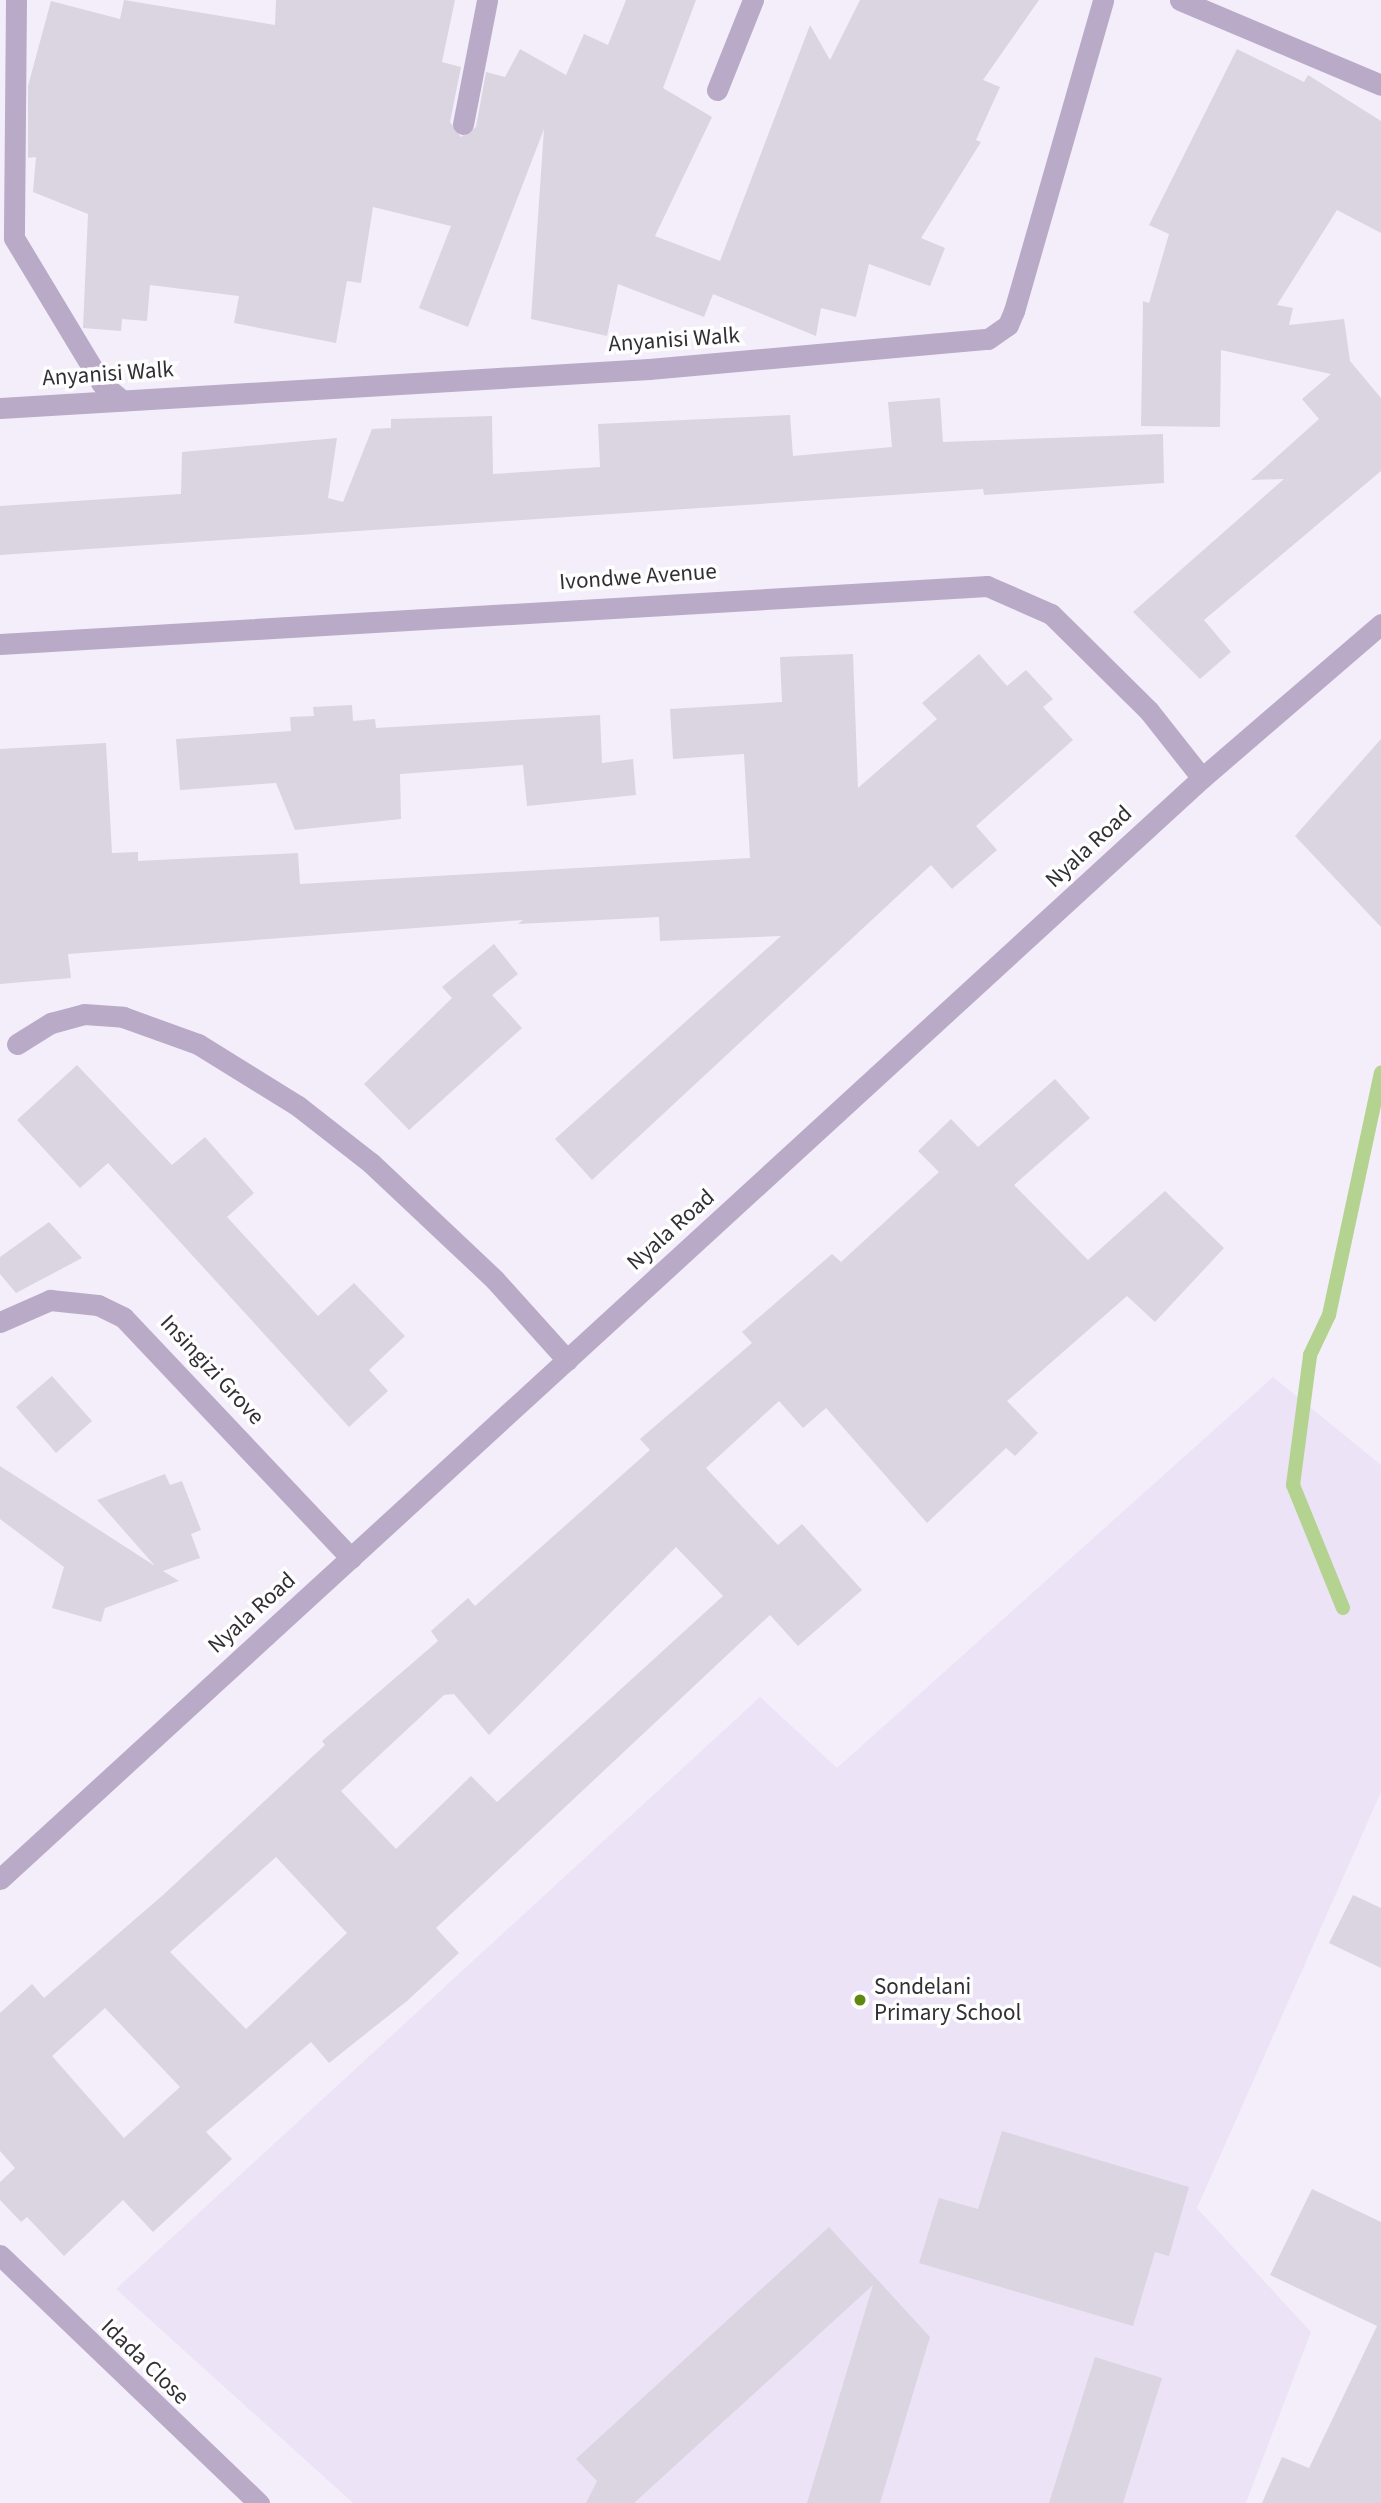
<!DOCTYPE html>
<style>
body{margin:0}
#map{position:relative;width:1381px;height:2503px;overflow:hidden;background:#f4eefb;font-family:"Source Sans 3",sans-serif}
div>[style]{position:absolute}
.built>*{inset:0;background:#ece3f7}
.stream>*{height:14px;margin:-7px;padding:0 7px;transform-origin:7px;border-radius:7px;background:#b4d290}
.building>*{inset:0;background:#dbd4e1}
.minor>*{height:21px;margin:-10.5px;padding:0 10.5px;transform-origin:10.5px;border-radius:10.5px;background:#b9abc7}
.dots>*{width:19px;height:19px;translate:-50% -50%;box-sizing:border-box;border:4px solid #fefefe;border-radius:50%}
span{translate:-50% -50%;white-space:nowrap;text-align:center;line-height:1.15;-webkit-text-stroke:7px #fefefe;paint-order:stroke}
.street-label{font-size:23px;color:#312f34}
.poi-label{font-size:23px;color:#312f34}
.left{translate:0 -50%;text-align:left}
</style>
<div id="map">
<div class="built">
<i style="clip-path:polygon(1273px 1377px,1381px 1465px,1381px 1792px,1197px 2208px,1311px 2332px,1246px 2503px,353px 2503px,116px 2289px,760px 1697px,837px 1768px)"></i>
</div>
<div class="stream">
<i style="left:1343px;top:1608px;width:133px;rotate:-112.1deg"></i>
<i style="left:1293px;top:1485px;width:131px;rotate:-82.5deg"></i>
<i style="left:1310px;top:1355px;width:44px;rotate:-64.6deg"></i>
<i style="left:1329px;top:1315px;width:248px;rotate:-77.9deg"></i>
</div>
<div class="building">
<i style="clip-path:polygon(124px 0,275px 25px,276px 0,455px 0,442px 62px,461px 67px,450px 122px,461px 137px,476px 127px,486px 72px,505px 77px,520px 49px,566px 75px,584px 34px,608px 45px,626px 0,696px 0,663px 88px,712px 117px,655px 236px,720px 261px,810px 25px,830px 60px,860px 0,1039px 0,983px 80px,1000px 87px,976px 140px,981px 142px,921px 238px,945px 248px,930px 286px,869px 264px,856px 317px,821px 308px,816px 336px,713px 294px,704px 317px,618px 284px,607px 336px,531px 319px,544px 129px,468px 327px,419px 308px,451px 226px,373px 207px,361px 283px,347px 281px,336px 343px,234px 323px,239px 296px,150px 285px,147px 321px,122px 319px,121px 331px,83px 328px,88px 214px,33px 192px,36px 157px,28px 158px,28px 86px,51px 1px,120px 19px)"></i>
<i style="clip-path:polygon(1237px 49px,1304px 82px,1308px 75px,1381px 121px,1381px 233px,1337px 210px,1277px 305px,1293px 308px,1289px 325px,1344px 319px,1350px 361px,1381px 398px,1381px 471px,1204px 620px,1231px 652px,1200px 679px,1133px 612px,1284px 479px,1251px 480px,1319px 419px,1302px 399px,1331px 374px,1221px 350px,1220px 427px,1141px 426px,1143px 301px,1149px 303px,1169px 234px,1149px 225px)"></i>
<i style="clip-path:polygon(940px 398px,943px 442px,1163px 434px,1164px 483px,984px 495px,983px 489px,0 555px,0 506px,181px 494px,182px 452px,337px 438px,328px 498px,343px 502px,372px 429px,391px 428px,391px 419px,492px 416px,493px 474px,600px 467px,598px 424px,790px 415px,793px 456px,892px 447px,888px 402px)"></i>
<i style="clip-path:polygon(853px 654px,858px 788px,937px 719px,922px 703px,979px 654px,1007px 686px,1026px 670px,1053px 699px,1043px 707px,1073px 740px,976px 826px,997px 850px,952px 889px,931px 865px,592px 1180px,555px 1139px,781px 936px,660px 941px,659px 917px,518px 924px,523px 920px,68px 954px,71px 978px,0 984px,0 749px,106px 743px,112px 853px,138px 852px,138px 861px,298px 853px,300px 884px,750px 858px,744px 754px,673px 759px,670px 709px,782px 702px,780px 657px)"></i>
<i style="clip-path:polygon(352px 705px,353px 721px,375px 719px,376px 728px,600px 715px,602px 763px,633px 759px,636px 795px,527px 806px,523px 765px,400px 774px,401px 819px,295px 830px,276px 783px,180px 790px,176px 739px,291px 731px,290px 717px,314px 716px,313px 707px)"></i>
<i style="clip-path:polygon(1381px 739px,1381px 927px,1295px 836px)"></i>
<i style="clip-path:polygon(494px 944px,518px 974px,492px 995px,522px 1028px,409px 1130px,364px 1084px,452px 998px,442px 987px)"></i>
<i style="clip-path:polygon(77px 1065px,172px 1165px,205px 1137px,254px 1193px,227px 1217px,318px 1316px,354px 1283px,405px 1336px,369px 1370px,388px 1391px,349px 1427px,108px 1163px,80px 1188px,17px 1120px)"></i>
<i style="clip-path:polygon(evenodd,1055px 1079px,1090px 1118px,1014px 1185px,1088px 1260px,1165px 1191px,1224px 1248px,1155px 1322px,1127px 1296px,1007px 1401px,1038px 1433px,1015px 1456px,1006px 1448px,927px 1523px,826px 1408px,803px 1428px,779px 1401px,706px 1468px,778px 1545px,802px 1524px,862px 1590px,798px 1646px,770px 1615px,436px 1928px,459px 1953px,407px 2001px,329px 2063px,311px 2042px,206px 2132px,232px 2159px,153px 2232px,123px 2200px,64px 2256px,27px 2217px,21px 2222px,0 2200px,0 2182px,15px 2168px,0 2151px,0 2013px,32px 1984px,44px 1998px,163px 1895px,325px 1745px,322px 1741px,438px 1641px,431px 1631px,468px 1598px,475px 1606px,650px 1450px,640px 1439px,752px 1343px,742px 1332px,832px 1254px,841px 1262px,939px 1172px,918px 1151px,951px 1119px,978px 1147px,1055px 1079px,676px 1547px,723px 1596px,497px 1802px,471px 1776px,396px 1849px,341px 1791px,444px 1695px,454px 1694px,489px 1735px,676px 1547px,1055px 1079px,276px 1857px,347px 1933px,246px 2029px,170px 1952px,276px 1857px,1055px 1079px,105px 2008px,180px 2087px,124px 2138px,52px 2056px,105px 2008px)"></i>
<i style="clip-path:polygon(49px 1222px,82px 1258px,16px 1293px,0 1274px,0 1257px)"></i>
<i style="clip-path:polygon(52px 1376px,92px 1421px,56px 1453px,16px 1407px)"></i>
<i style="clip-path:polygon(0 1466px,155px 1566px,97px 1500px,165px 1474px,170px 1485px,182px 1481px,201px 1530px,191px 1534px,200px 1558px,163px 1571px,179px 1581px,105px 1608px,101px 1622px,52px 1608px,64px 1567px,0 1519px)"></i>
<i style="clip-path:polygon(1353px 1895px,1381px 1908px,1381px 1968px,1329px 1943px)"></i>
<i style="clip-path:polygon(1002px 2131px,1189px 2187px,1169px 2256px,1155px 2252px,1133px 2326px,919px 2263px,939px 2198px,978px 2209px)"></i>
<i style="clip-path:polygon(1312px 2189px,1381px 2222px,1381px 2503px,1262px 2503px,1282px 2457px,1309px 2468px,1377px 2326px,1270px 2275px)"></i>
<i style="clip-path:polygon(829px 2227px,930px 2337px,880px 2503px,807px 2503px,873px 2285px,634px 2503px,586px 2503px,597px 2481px,576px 2459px)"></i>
<i style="clip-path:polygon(1095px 2357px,1162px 2378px,1123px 2503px,1049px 2503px)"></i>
</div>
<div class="minor">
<i style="left:16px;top:0;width:238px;rotate:90.5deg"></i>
<i style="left:14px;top:238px;width:170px;rotate:58.9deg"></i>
<i style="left:102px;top:384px;width:26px;rotate:39deg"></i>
<i style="left:1180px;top:0;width:218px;rotate:22.9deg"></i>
<i style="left:717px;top:90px;width:97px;rotate:-68.2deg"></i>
<i style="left:463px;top:124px;width:126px;rotate:-79deg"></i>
<i style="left:0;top:408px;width:650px;rotate:-3.44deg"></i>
<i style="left:649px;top:369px;width:340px;rotate:-5.1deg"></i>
<i style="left:988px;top:339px;width:24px;rotate:-35deg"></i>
<i style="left:1008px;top:325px;width:15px;rotate:-67deg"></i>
<i style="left:1014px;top:311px;width:323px;rotate:-74deg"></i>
<i style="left:0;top:644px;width:989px;rotate:-3.36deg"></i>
<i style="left:987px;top:586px;width:70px;rotate:23.6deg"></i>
<i style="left:1051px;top:614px;width:138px;rotate:44.7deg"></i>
<i style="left:1149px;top:711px;width:85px;rotate:51.7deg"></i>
<i style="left:17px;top:1044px;width:40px;rotate:-32deg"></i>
<i style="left:51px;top:1023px;width:34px;rotate:-15deg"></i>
<i style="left:84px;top:1014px;width:39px;rotate:4deg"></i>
<i style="left:123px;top:1017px;width:80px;rotate:19.8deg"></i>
<i style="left:198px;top:1044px;width:118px;rotate:31.8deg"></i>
<i style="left:298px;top:1106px;width:93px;rotate:38deg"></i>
<i style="left:371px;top:1163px;width:170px;rotate:43.3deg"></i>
<i style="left:495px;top:1280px;width:108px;rotate:48deg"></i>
<i style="left:0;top:1322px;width:55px;rotate:-23.7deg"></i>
<i style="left:50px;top:1300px;width:48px;rotate:5.9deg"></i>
<i style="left:98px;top:1305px;width:28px;rotate:26deg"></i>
<i style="left:123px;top:1317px;width:332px;rotate:46.6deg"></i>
<i style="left:0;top:1879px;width:1630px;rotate:-42.49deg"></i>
<i style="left:1202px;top:778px;width:236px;rotate:-40.7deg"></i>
<i style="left:0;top:2255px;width:359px;rotate:43.8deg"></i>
</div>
<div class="dots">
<i style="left:860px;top:2000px;background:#5f8812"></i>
</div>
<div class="street-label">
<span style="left:674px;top:340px;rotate:-4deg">Anyanisi Walk</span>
<span style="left:108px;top:374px;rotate:-4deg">Anyanisi Walk</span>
<span style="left:638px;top:577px;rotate:-4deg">Ivondwe Avenue</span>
<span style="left:1089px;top:847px;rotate:-43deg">Nyala Road</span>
<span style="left:671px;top:1230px;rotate:-42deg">Nyala Road</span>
<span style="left:212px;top:1370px;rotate:47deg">Insingizi Grove</span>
<span style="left:252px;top:1613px;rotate:-42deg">Nyala Road</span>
<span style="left:145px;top:2362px;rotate:44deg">Idada Close</span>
</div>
<div class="poi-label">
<span class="left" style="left:874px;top:2000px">Sondelani<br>Primary School</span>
</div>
</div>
